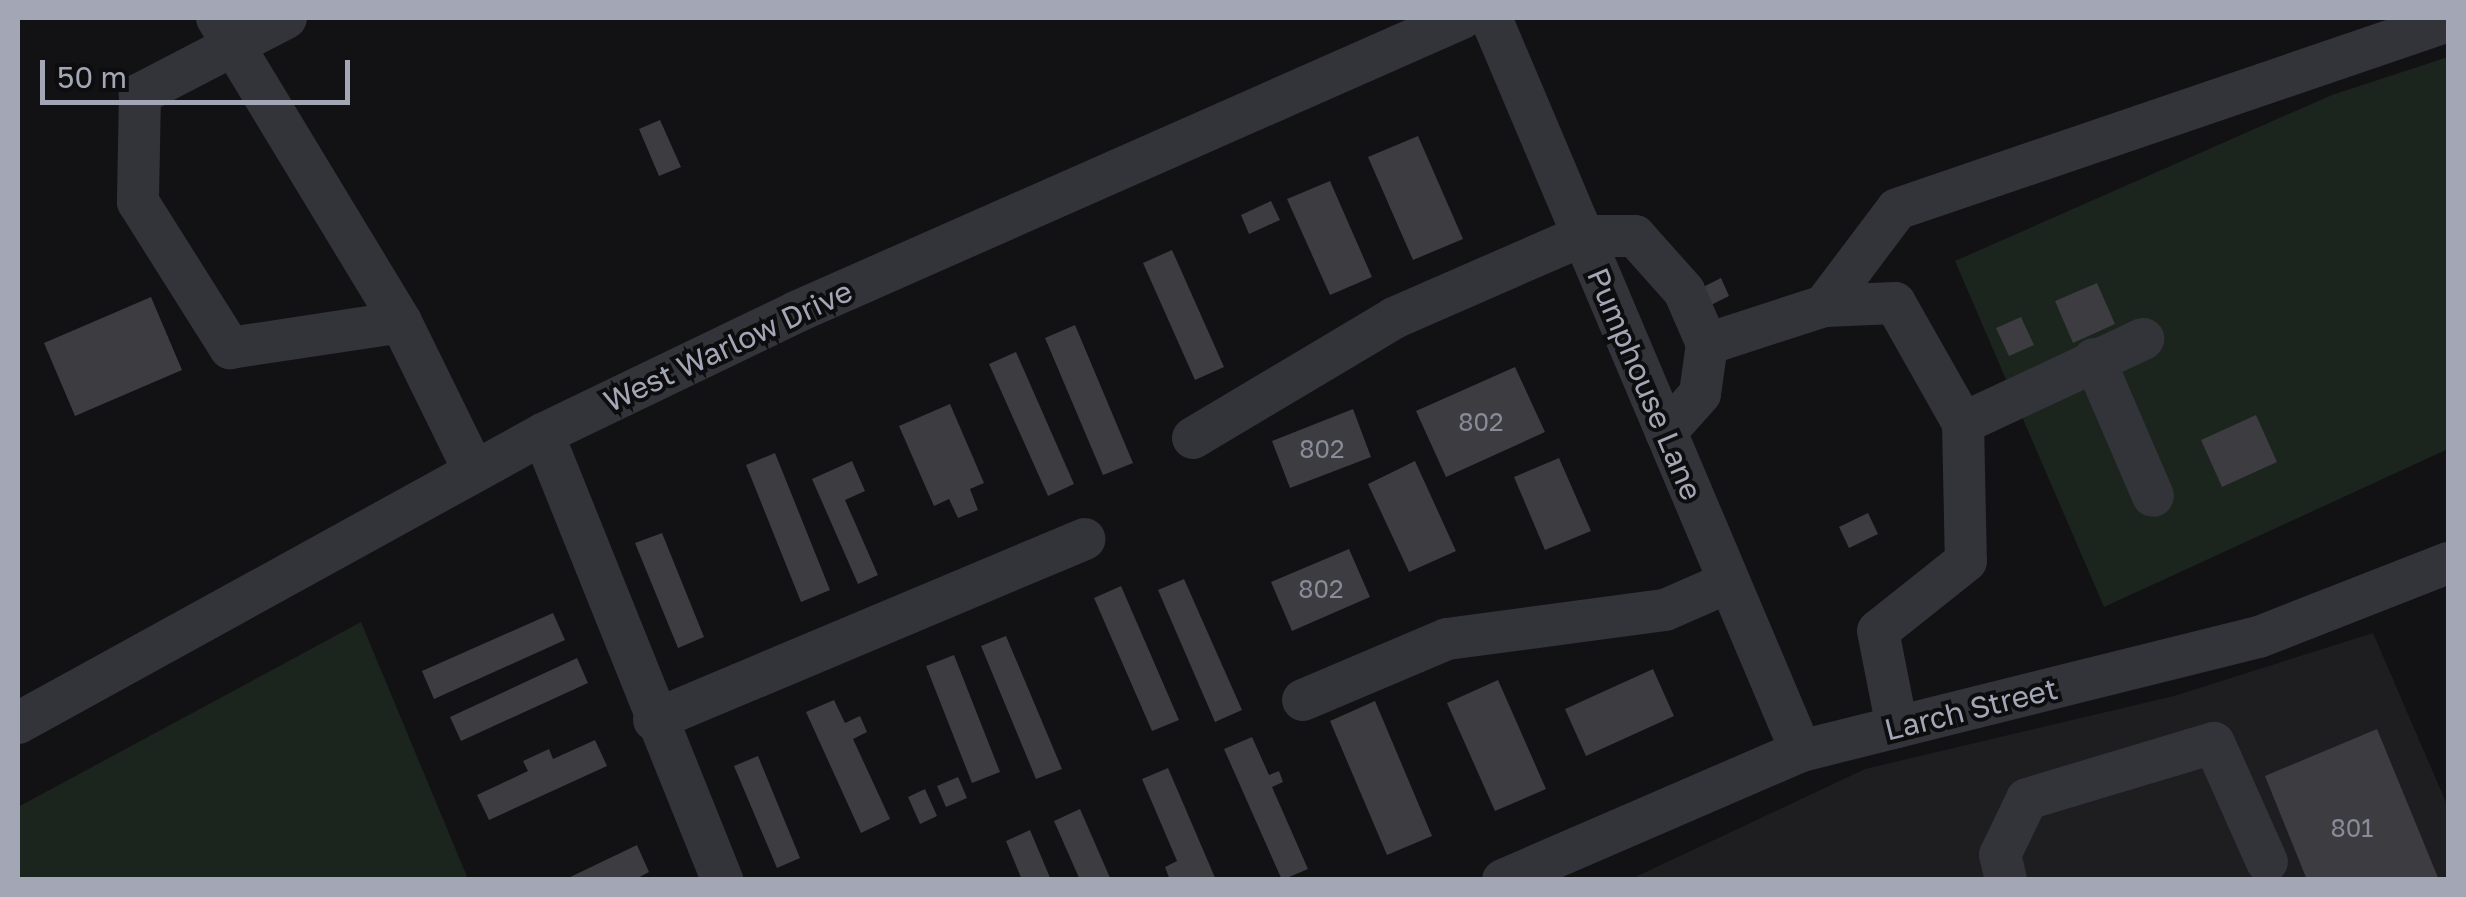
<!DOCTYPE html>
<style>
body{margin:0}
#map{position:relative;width:2466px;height:897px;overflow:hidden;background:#121214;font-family:"Golos Text",sans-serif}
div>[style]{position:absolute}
.built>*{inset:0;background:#1e1e21}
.green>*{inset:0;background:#1c241e}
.building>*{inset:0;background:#3c3c41}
.minor>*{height:42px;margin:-21px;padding:0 21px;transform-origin:21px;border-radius:21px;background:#333439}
span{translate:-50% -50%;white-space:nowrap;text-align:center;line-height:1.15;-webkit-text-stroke:8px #0d0d0f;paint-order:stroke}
.number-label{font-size:25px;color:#898c98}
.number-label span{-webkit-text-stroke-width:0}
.street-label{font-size:30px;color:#a3a7b5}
.frame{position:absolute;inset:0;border:20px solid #a3a7b5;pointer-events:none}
.scale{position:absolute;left:40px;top:60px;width:310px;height:45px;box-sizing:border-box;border:5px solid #a3a7b5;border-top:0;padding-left:12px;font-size:30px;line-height:35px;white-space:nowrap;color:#a3a7b5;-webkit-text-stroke:8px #0d0d0f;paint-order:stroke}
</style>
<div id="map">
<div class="built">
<i style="clip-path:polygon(2373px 633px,2448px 807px,2448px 879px,1629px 880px,1865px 769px,2174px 696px)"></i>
</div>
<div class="green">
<i style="clip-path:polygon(2448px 57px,2448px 449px,2104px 607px,1955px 261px,2332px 95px)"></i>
<i style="clip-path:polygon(361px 622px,468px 879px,18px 879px,18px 807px)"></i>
</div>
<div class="building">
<i style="clip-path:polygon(660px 120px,681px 167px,659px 176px,639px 129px)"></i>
<i style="clip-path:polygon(1418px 136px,1463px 239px,1413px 260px,1368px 157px)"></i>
<i style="clip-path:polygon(1330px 181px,1372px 277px,1330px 295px,1287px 199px)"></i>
<i style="clip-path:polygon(1271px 201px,1280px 220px,1249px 234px,1241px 215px)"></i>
<i style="clip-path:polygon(1172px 250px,1224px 367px,1195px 380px,1143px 263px)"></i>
<i style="clip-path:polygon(1721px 278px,1729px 296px,1705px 308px,1697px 290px)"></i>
<i style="clip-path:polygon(2097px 283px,2115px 324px,2073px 343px,2055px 301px)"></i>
<i style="clip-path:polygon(151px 297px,182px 370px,75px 416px,44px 343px)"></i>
<i style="clip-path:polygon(2021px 317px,2034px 345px,2009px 356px,1996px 328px)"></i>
<i style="clip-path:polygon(1075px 325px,1133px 463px,1103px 475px,1045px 338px)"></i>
<i style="clip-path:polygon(1016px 352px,1074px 484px,1048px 496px,989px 364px)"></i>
<i style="clip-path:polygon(1515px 367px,1545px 432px,1446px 477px,1416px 411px)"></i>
<i style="clip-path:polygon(950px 404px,984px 483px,970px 489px,978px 510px,958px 518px,949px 499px,934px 506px,899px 426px)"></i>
<i style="clip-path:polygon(1353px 409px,1371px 457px,1290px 488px,1272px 441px)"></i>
<i style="clip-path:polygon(2256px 415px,2277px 462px,2222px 487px,2201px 440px)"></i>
<i style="clip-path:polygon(775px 453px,830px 590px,801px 602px,746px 465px)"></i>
<i style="clip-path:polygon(1559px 458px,1591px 531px,1545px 550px,1514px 477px)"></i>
<i style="clip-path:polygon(852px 461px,865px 491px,845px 500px,878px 575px,858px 584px,812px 479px)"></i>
<i style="clip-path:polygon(1415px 461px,1456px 551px,1409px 572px,1368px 484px)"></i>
<i style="clip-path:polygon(1868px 513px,1878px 534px,1849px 548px,1839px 527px)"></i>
<i style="clip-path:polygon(662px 533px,704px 637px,678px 648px,635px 543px)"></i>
<i style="clip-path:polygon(1349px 549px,1370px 597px,1292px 631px,1271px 582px)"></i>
<i style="clip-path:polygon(1184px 579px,1242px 710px,1215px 722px,1158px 590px)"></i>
<i style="clip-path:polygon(1121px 586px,1179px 720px,1152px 731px,1094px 598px)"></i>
<i style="clip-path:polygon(553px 613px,565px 640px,434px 699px,422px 671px)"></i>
<i style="clip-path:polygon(1006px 636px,1062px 769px,1036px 779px,981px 646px)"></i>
<i style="clip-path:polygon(954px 655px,1000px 772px,972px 783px,926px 666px)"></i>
<i style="clip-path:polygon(577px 658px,588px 683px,461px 741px,450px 717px)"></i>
<i style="clip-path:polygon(1653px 669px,1674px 716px,1586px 756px,1565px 709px)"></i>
<i style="clip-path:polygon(1498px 680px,1546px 789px,1495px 811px,1447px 703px)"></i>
<i style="clip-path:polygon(834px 700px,845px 723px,860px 716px,867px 732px,853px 739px,890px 819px,861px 833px,806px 712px)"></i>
<i style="clip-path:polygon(1375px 701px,1432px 836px,1387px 855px,1330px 721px)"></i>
<i style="clip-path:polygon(2377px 729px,2439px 880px,2307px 880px,2265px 776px)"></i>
<i style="clip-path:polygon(1252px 737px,1269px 775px,1279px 771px,1283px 782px,1272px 787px,1308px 869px,1282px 880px,1224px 749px)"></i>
<i style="clip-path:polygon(595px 740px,607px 766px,489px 820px,477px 795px,528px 771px,523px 761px,549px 749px,553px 759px)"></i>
<i style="clip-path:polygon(758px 756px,800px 858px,777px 868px,734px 766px)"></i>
<i style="clip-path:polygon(1168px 768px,1216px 880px,1170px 880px,1165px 867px,1177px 861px,1142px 779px)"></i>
<i style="clip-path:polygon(958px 777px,967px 798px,946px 807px,937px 786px)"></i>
<i style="clip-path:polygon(925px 789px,937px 816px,920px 824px,908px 797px)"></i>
<i style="clip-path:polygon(1080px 809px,1111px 880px,1080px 880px,1054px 821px)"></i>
<i style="clip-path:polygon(1030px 830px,1051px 880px,1022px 880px,1006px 841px)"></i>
<i style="clip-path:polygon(637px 845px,649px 872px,634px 880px,564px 880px)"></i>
</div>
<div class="minor">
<i style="left:217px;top:18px;width:355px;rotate:58.8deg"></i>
<i style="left:401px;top:322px;width:166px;rotate:63.9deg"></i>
<i style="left:286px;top:18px;width:165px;rotate:152.5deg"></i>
<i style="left:140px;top:94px;width:108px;rotate:91.1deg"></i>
<i style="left:138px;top:202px;width:173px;rotate:57.8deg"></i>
<i style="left:230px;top:348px;width:173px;rotate:-8.6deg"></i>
<i style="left:1491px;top:18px;width:796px;rotate:67.08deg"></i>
<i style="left:1824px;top:306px;width:121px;rotate:-53deg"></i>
<i style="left:1897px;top:209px;width:582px;rotate:-18.84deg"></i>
<i style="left:1707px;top:344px;width:123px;rotate:-18deg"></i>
<i style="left:1824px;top:306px;width:71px;rotate:-2.4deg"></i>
<i style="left:1895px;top:303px;width:138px;rotate:60.5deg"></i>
<i style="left:1963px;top:423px;width:138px;rotate:88.8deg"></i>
<i style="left:1966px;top:561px;width:112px;rotate:141.5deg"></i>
<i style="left:1878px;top:631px;width:98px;rotate:78.8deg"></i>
<i style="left:2094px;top:359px;width:149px;rotate:66.7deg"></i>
<i style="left:1963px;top:423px;width:199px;rotate:-25deg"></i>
<i style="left:543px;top:434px;width:481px;rotate:68.1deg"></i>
<i style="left:1193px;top:438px;width:234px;rotate:-30.8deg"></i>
<i style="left:1394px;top:318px;width:205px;rotate:-23.6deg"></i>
<i style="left:1582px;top:236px;width:53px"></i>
<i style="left:1635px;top:236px;width:74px;rotate:48.3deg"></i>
<i style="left:1684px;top:291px;width:58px;rotate:66.5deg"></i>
<i style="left:1707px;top:344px;width:50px;rotate:98deg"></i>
<i style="left:1700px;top:394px;width:51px;rotate:131.8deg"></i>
<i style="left:1303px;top:700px;width:156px;rotate:-23deg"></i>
<i style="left:1447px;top:639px;width:220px;rotate:-7.6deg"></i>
<i style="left:1665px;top:610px;width:70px;rotate:-23.6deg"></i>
<i style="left:654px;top:720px;width:467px;rotate:-22.8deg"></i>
<i style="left:18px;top:723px;width:599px;rotate:-28.83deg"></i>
<i style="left:543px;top:434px;width:281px;rotate:-25.7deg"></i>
<i style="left:796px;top:312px;width:728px;rotate:-23.82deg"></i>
<i style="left:1503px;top:880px;width:325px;rotate:-23.4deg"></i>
<i style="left:1801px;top:751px;width:472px;rotate:-14deg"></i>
<i style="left:2259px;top:637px;width:203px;rotate:-21.4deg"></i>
<i style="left:2006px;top:880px;width:26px;rotate:-103deg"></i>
<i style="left:2000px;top:855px;width:62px;rotate:-64.3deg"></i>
<i style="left:2027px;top:799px;width:195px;rotate:-16.7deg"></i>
<i style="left:2214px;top:743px;width:130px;rotate:66deg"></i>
</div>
<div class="number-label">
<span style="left:1481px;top:422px">802</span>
<span style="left:1322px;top:449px">802</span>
<span style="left:1321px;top:589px">802</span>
<span style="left:2352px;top:828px">801</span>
</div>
<div class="street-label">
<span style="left:728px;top:346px;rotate:-25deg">West Warlow Drive</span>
<span style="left:1645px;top:384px;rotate:67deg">Pumphouse Lane</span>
<span style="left:1971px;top:709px;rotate:-14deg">Larch Street</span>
</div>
<div class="frame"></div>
<div class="scale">50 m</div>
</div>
